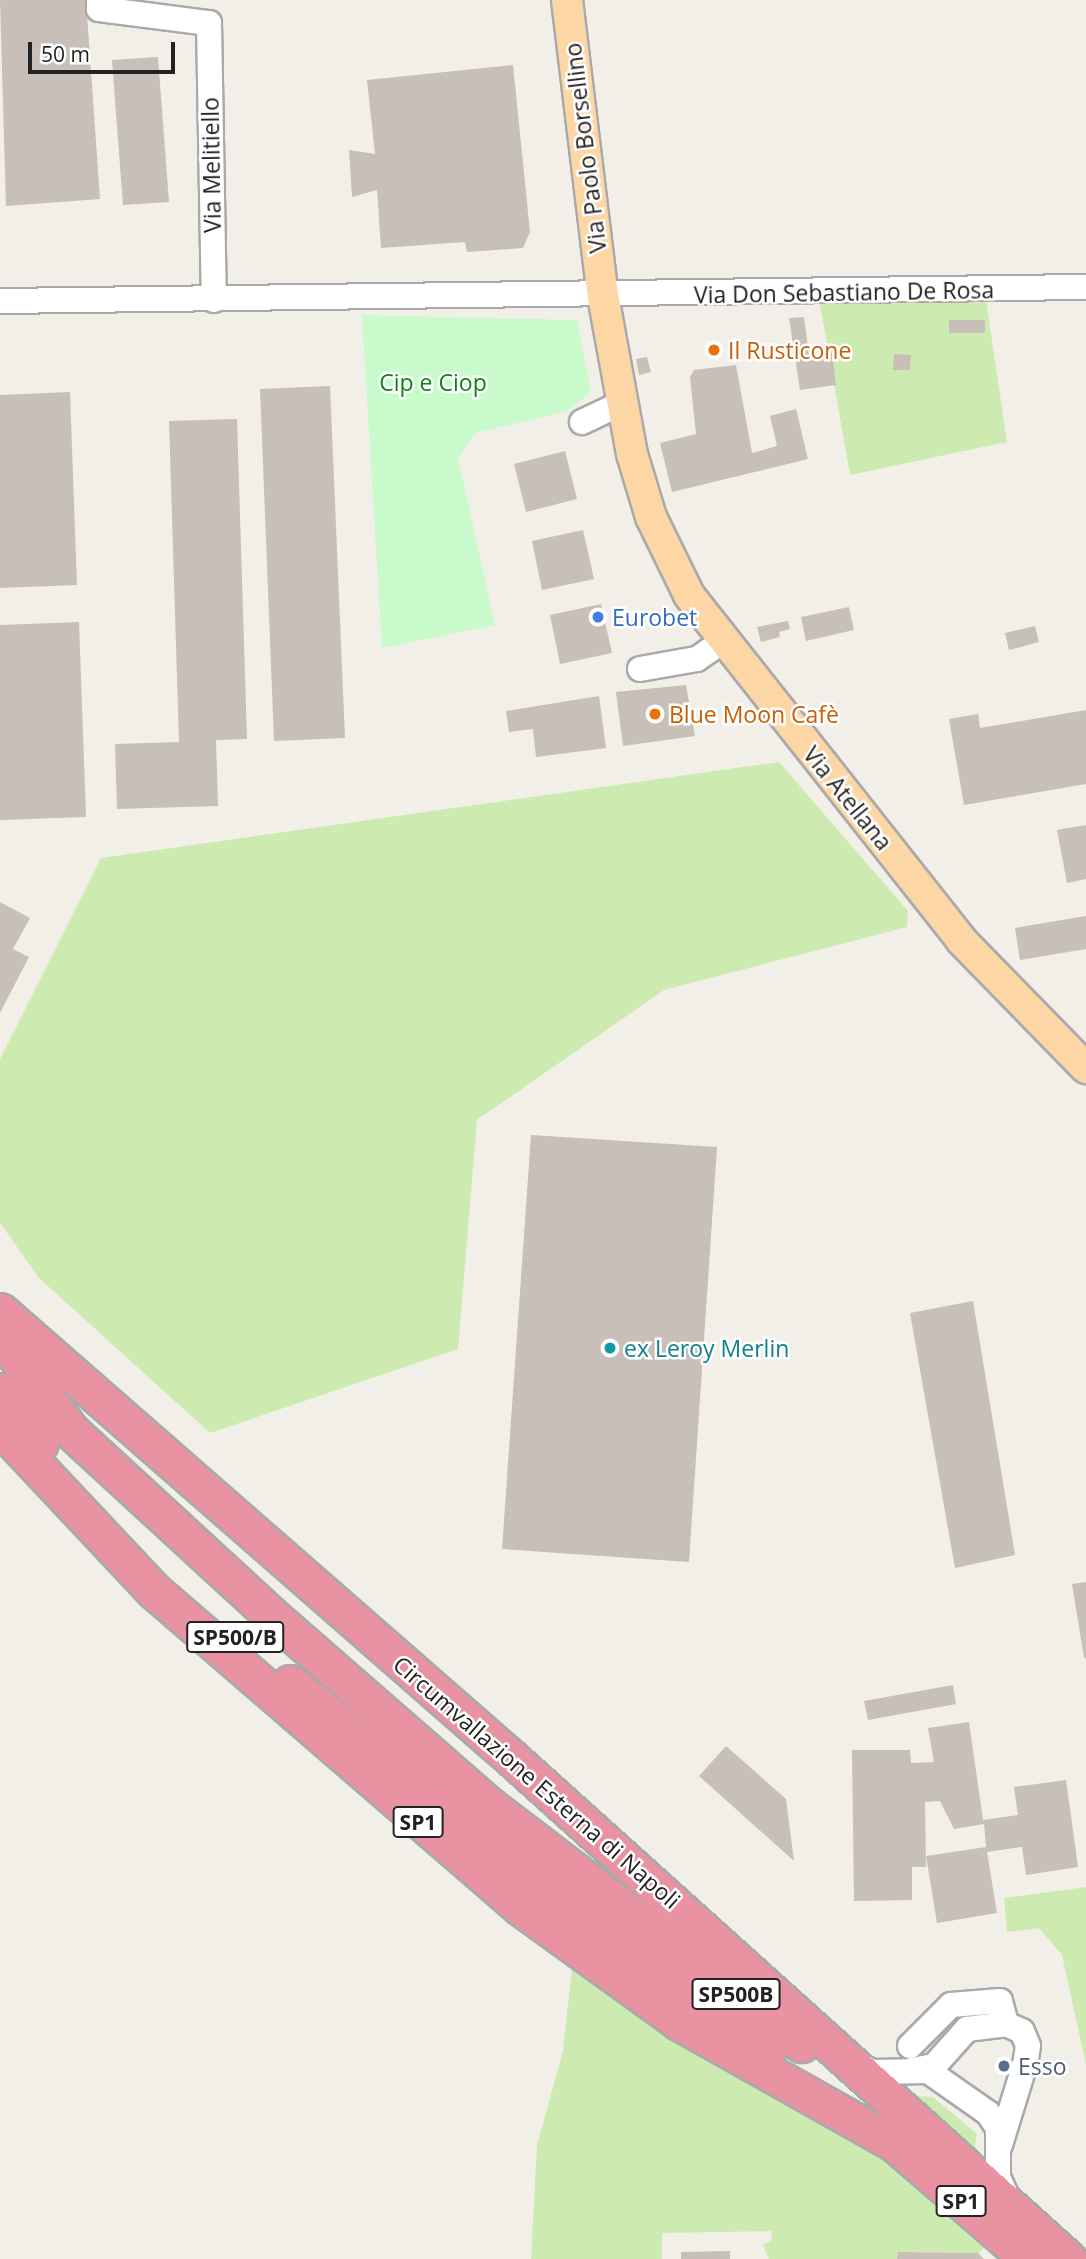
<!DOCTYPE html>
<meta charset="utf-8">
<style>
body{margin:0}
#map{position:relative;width:1086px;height:2259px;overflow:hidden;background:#f2efe9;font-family:"Open Sans",sans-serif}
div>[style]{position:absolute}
.grass>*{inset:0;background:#cdebb0}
.park>*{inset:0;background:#c8facc}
.building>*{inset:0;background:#c7bfb8}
.roads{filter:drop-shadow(2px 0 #a9a9a9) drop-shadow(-2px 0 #a9a9a9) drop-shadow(0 2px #a9a9a9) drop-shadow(0 -2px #a9a9a9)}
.minor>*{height:24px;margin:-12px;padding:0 12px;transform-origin:12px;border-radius:12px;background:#fff}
.major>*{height:30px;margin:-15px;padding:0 15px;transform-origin:15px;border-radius:15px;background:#fcd6a4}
.highway>*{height:35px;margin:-17.5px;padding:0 17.5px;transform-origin:17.5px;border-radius:17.5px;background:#e892a2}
.dots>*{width:19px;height:19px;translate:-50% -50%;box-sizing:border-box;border:4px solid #fff;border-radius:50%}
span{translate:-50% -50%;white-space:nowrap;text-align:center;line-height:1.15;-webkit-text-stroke:5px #fff;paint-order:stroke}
.shield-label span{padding:2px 5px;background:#fff;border:2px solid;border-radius:5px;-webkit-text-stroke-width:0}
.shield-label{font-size:21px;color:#222;font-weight:700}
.street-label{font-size:23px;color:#222}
.food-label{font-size:23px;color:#c56008}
.left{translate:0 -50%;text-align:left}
.park-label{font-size:23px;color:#0c8416}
.shop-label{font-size:23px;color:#366cbe}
.culture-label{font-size:23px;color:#0d838f}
.service-label{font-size:23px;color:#4e5e75}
.scale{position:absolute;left:28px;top:42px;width:147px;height:32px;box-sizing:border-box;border:4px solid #222;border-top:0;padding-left:9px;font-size:21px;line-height:24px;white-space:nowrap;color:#222;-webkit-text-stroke:5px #fff;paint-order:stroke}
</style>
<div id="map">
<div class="grass">
<i style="clip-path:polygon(986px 300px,1007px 442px,850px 475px,820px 304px)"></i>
<i style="clip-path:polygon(779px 762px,908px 911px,907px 927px,664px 990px,477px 1120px,458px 1349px,210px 1433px,39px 1278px,0 1223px,0 1059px,101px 858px)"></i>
<i style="clip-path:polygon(1086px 1887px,1086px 2065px,1062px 1955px,1039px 1928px,1007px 1932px,1004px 1898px)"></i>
<i style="clip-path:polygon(573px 1959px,893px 2163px,988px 2245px,978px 2253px,898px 2252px,897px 2259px,769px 2259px,763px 2245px,772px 2240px,771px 2231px,662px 2233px,662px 2259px,531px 2259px,537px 2145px,563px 2051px)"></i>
<i style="clip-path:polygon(910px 2096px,933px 2097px,977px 2134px,974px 2153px)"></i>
</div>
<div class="park">
<i style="clip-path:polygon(362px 315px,577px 320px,591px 392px,568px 411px,475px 433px,458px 458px,495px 625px,382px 648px)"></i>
</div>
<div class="building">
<i style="clip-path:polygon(0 0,86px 0,100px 199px,6px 206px)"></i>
<i style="clip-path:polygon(158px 57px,169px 202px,123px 205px,112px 60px)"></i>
<i style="clip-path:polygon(513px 65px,530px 232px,523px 248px,467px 252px,465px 242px,381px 248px,377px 190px,352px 197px,349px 150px,375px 154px,367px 80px)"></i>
<i style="clip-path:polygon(804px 317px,809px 356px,832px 353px,836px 385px,800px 390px,789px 318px)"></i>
<i style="clip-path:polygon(949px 320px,985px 320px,985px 333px,949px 333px)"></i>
<i style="clip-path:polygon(894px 354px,911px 355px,910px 370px,893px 370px)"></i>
<i style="clip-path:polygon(647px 357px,651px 372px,639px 375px,636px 359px)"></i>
<i style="clip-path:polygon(736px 365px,752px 453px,777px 446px,770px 416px,796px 409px,808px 459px,672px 492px,660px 443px,696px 434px,690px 377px,694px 370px)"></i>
<i style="clip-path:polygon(330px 386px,345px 738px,274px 741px,260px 389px)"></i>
<i style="clip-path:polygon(70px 392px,77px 585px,0 588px,0 395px)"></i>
<i style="clip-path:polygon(237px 419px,247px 739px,216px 740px,218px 806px,117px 809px,115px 744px,179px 742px,169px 421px)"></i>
<i style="clip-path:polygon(565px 451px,577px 499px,526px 512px,514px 464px)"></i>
<i style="clip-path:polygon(583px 530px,594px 579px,542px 590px,532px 541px)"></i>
<i style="clip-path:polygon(601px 604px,612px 653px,560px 664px,550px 615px)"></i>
<i style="clip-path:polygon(849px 607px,854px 630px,806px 641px,801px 617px)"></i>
<i style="clip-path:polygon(788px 621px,790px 629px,779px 632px,780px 637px,761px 642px,757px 627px)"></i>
<i style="clip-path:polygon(79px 622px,86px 817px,0 820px,0 625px)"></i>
<i style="clip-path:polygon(1035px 626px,1039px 642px,1009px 650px,1005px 633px)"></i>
<i style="clip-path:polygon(686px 685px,695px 736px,623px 746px,616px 692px)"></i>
<i style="clip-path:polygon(599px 696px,606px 748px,536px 757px,533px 729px,509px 732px,506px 711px)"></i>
<i style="clip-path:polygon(1086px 710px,1086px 784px,964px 805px,949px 719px,978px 714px,980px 728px)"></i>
<i style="clip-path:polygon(1086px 825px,1086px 879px,1067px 883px,1057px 830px)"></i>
<i style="clip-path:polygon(0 902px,30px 918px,13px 949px,29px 957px,0 1013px)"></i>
<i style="clip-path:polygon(1086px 916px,1086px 949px,1020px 960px,1015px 928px)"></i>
<i style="clip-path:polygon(531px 1135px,717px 1147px,689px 1562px,502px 1549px)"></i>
<i style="clip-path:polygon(973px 1301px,1015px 1555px,955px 1568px,910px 1313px)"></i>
<i style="clip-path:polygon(1086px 1582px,1086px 1658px,1084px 1658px,1072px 1584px)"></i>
<i style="clip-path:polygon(953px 1685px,956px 1704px,868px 1720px,864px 1701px)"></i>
<i style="clip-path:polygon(969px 1722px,983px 1820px,1018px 1815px,1014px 1787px,1066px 1780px,1078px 1867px,1026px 1875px,1022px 1847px,987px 1852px,997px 1913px,937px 1923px,926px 1856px,986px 1847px,984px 1824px,954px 1829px,940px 1801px,925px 1802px,926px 1867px,912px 1867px,912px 1900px,854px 1901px,852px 1750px,910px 1750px,911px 1763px,934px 1762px,928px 1728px)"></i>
<i style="clip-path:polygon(726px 1746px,786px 1799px,794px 1861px,699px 1776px)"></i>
<i style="clip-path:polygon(730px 2251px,730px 2259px,681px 2259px,681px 2252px)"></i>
<i style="clip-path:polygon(898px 2252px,978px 2253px,984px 2259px,897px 2259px)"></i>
</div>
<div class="roads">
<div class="minor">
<i style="left:99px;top:0;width:9px;rotate:90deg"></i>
<i style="left:99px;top:9px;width:111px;rotate:7.3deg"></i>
<i style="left:209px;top:23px;width:277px;rotate:89deg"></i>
<i style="left:0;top:301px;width:1086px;rotate:-0.74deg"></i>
<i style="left:582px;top:422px;width:44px;rotate:-25.4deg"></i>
<i style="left:640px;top:669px;width:58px;rotate:-10deg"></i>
<i style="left:697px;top:659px;width:33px;rotate:-35deg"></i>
<i style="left:910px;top:2046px;width:58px;rotate:-45deg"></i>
<i style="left:951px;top:2005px;width:49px;rotate:-4.7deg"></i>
<i style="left:1000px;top:2001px;width:24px;rotate:75deg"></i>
<i style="left:859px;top:2065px;width:15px;rotate:28deg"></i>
<i style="left:872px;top:2072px;width:56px;rotate:-1deg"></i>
<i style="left:928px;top:2071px;width:73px;rotate:35deg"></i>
<i style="left:988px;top:2113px;width:18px;rotate:56deg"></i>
<i style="left:998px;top:2128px;width:49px;rotate:90deg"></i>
<i style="left:998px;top:2177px;width:27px;rotate:66deg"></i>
<i style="left:912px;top:2070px;width:22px;rotate:-10deg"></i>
<i style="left:934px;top:2066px;width:50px;rotate:-48.3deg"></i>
<i style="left:967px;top:2029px;width:39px;rotate:-7deg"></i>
<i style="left:1006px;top:2024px;width:17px;rotate:24deg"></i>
<i style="left:1022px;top:2031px;width:16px;rotate:68deg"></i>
<i style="left:1028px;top:2046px;width:18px;rotate:99deg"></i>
<i style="left:1025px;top:2064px;width:85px;rotate:107.2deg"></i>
</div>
<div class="major">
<i style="left:567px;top:0;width:298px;rotate:83.1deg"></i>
<i style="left:603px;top:296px;width:161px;rotate:79.6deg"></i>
<i style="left:632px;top:454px;width:66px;rotate:73.2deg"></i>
<i style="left:651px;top:517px;width:87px;rotate:64deg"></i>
<i style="left:689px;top:595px;width:439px;rotate:51.7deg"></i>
<i style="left:961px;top:940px;width:179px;rotate:45.7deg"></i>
</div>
<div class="highway">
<i style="left:0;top:1311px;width:673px;rotate:41.15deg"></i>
<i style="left:507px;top:1754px;width:755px;rotate:41.99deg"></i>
<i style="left:0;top:1335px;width:119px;rotate:53.5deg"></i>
<i style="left:71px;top:1431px;width:273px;rotate:42.6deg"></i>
<i style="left:272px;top:1616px;width:289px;rotate:41.1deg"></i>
<i style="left:490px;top:1806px;width:392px;rotate:37.4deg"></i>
<i style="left:0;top:1391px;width:66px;rotate:53deg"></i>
<i style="left:0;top:1427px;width:224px;rotate:46.8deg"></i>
<i style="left:153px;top:1590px;width:485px;rotate:40.8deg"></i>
<i style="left:520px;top:1907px;width:196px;rotate:35.9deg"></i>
<i style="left:679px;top:2022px;width:247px;rotate:29.4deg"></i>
<i style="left:894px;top:2143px;width:177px;rotate:40.9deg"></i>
<i style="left:290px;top:1683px;width:270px;rotate:38.8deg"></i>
<i style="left:500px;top:1852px;width:333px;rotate:36.5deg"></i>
</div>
</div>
<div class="dots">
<i style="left:714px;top:350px;background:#e8710a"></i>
<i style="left:598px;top:617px;background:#3f7fe0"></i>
<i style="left:655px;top:714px;background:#e8710a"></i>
<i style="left:610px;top:1348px;background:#0f9aa8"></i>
<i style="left:1004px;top:2066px;background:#5c6f8a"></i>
</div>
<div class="shield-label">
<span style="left:235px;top:1637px">SP500/B</span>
<span style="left:418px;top:1822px">SP1</span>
<span style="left:736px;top:1994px">SP500B</span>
<span style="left:961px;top:2201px">SP1</span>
</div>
<div class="street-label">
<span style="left:585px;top:148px;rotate:-97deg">Via Paolo Borsellino</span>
<span style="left:211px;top:165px;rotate:-91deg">Via Melitiello</span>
<span style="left:844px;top:292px;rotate:-1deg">Via Don Sebastiano De Rosa</span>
<span style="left:848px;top:798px;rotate:51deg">Via Atellana</span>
<span style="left:537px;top:1782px;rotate:41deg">Circumvallazione Esterna di Napoli</span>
</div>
<div class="food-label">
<span class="left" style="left:728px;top:350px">Il Rusticone</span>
<span class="left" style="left:669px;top:714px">Blue Moon Cafè</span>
</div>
<div class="park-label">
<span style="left:433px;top:382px">Cip e Ciop</span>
</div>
<div class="shop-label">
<span class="left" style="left:612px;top:617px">Eurobet</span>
</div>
<div class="culture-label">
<span class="left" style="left:624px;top:1348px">ex Leroy Merlin</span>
</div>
<div class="service-label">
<span class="left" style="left:1018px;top:2066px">Esso</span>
</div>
<div class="scale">50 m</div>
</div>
